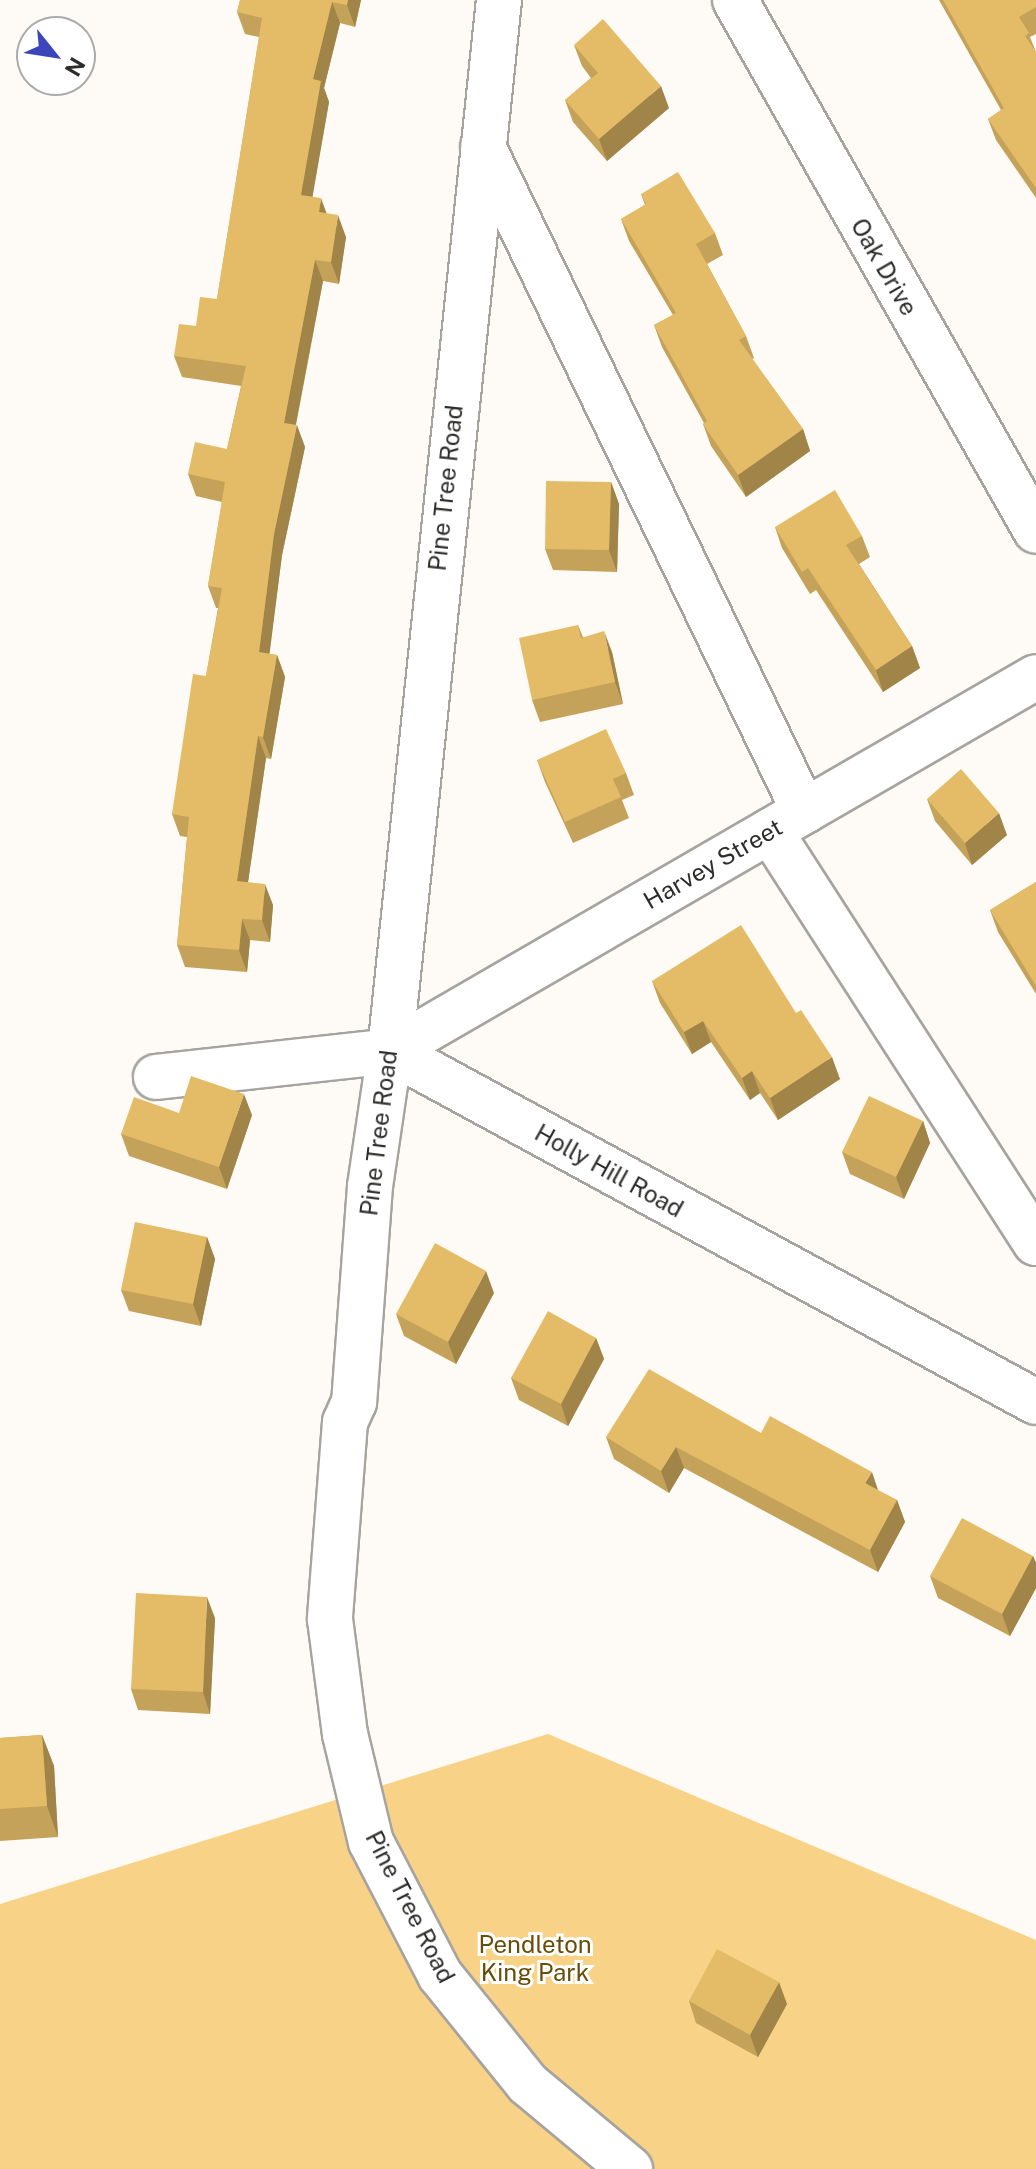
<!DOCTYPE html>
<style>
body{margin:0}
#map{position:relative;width:1036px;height:2169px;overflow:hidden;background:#fefbf6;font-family:"Public Sans",sans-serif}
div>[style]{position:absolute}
.green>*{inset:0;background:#f8d286}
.roads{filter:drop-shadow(2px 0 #a7a49f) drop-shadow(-2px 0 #a7a49f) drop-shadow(0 2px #a7a49f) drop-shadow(0 -2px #a7a49f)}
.minor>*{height:44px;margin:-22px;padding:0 22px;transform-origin:22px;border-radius:22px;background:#fff}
.wall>*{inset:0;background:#c4a259}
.shaded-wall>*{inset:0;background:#a08448}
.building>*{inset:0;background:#e4bc67}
span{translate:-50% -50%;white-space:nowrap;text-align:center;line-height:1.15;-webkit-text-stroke:6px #fff;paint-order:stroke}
.street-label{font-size:24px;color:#2d2c2a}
.park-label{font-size:24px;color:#674d08}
.north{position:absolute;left:16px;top:16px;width:80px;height:80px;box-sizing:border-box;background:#fff;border:2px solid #ababaa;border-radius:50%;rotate:120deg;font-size:22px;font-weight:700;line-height:32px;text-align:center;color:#2d2c2a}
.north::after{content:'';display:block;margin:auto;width:28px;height:36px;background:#3c46ba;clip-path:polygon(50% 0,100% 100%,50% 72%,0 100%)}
</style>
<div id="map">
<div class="green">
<i style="clip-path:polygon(548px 1734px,1036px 1940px,1036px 2169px,0 2169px,0 1904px)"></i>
</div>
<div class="roads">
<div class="minor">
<i style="left:499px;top:0;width:1057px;rotate:95.92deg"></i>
<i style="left:390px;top:1051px;width:136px;rotate:98.4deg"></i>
<i style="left:370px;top:1186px;width:217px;rotate:94.2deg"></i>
<i style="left:354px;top:1402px;width:22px;rotate:114deg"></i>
<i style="left:345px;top:1422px;width:198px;rotate:94.4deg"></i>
<i style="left:330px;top:1619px;width:116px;rotate:82.6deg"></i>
<i style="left:345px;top:1734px;width:111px;rotate:76.5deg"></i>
<i style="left:371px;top:1842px;width:150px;rotate:62.6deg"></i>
<i style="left:440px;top:1975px;width:140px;rotate:51.1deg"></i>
<i style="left:528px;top:2084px;width:133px;rotate:39.8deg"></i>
<i style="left:735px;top:0;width:610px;rotate:60.45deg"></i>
<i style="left:483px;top:147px;width:738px;rotate:64.2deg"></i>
<i style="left:770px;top:831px;width:490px;rotate:57.2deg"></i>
<i style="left:390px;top:1051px;width:746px;rotate:-30.07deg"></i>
<i style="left:156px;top:1077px;width:235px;rotate:-6.3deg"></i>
<i style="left:390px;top:1051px;width:735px;rotate:28.52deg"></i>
</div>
</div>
<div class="wall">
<i style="clip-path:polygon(240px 0,361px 0,355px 27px,340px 23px,324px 88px,329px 102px,312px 197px,346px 237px,339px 284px,323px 281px,296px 425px,305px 447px,282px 555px,269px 654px,277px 655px,285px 677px,271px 759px,266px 758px,248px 882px,273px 905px,270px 942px,250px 940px,247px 972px,185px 967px,177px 945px,187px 837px,180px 836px,172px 814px,206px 676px,218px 608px,216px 608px,208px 586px,222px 502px,196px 496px,188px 474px,227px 449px,241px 386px,182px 377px,174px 356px,217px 299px,259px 37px,245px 34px,237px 12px)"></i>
<i style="clip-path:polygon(939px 0,1036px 0,1036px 34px,1030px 37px,1036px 52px,1036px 198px,996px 140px,988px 119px,1001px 110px)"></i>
<i style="clip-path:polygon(574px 45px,669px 108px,607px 161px,573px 122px,565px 100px,591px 78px,582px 66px)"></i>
<i style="clip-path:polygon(641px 194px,715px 233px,723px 255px,707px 264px,746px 336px,754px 358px,752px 359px,803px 429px,810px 451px,746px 497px,711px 446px,703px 424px,704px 423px,662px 347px,654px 325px,673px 315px,629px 241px,621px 219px,645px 205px)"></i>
<i style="clip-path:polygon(611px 482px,619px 504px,617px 572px,553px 570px,545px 549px)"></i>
<i style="clip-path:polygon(775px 527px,862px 536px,870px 557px,859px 564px,912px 646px,920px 668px,883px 692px,816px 590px,810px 594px,782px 548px)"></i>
<i style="clip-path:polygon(578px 625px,583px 637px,612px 652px,623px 704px,540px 722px,532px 700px)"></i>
<i style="clip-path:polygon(537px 760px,626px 773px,634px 795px,622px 800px,629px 818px,573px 843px,545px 782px)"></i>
<i style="clip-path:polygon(927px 799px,1007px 835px,972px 865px,935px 821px)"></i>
<i style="clip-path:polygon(1036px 882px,1036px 994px,998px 932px,990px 910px)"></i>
<i style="clip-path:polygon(652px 981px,796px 1013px,840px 1079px,778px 1120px,760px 1093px,750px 1100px,711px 1042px,692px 1054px,660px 1003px)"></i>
<i style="clip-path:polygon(252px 1115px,227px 1189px,129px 1156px,121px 1134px)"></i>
<i style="clip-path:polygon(923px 1121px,930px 1143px,904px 1199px,850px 1174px,842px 1152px)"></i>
<i style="clip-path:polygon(207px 1237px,215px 1259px,201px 1326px,129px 1311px,121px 1290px)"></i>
<i style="clip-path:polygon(494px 1293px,456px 1364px,404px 1336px,396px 1314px)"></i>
<i style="clip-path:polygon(596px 1338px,604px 1359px,568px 1426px,519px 1400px,511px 1378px)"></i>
<i style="clip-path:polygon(761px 1433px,897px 1500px,905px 1522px,878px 1572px,684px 1468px,669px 1493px,614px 1459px,606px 1437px)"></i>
<i style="clip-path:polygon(1033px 1556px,1036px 1563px,1036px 1588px,1010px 1636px,938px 1598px,930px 1576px)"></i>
<i style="clip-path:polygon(215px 1618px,210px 1714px,138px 1710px,131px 1689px)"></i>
<i style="clip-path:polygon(42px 1735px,54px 1766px,58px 1837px,0 1841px,0 1738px)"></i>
<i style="clip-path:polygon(689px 2001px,787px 2004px,758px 2057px,696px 2023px)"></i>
</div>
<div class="shaded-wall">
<i style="clip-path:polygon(348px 0,361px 0,355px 27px,347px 5px)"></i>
<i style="clip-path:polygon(332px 2px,340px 23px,324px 88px,329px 102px,309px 217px,301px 195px,313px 79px)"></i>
<i style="clip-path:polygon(661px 86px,669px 108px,607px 161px,599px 139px)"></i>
<i style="clip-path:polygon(321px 198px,329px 220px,319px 212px)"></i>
<i style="clip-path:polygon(338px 215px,346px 237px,339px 284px,331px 262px)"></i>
<i style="clip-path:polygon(315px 260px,323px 281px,292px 444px,284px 423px)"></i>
<i style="clip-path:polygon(297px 425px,305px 447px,282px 555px,267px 674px,259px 652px,274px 534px)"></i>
<i style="clip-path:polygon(803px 429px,810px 451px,746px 497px,738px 475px)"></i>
<i style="clip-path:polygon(611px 482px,619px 504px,617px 572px,609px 550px)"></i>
<i style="clip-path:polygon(604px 631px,612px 652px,623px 704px,615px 682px)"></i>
<i style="clip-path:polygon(912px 646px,920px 668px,883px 692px,876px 670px)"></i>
<i style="clip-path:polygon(277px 655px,285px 677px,271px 759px,263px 737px)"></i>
<i style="clip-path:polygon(258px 736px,266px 758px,245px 903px,237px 881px)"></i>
<i style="clip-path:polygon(999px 813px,1007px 835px,972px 865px,965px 843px)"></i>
<i style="clip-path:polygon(265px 884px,273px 905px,270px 942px,262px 920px)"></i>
<i style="clip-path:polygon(242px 919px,250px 940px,247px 972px,239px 950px)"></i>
<i style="clip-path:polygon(703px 1021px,711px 1042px,692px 1054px,684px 1032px)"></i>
<i style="clip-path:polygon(832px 1057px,840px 1079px,778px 1120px,770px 1098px)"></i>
<i style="clip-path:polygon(752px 1071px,760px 1093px,750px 1100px,742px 1078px)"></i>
<i style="clip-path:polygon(244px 1094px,252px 1115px,227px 1189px,219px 1167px)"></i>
<i style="clip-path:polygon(923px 1121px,930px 1143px,904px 1199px,896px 1177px)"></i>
<i style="clip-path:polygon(207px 1237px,215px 1259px,201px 1326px,193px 1304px)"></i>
<i style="clip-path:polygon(486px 1271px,494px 1293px,456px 1364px,448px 1342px)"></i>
<i style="clip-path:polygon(596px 1338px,604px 1359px,568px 1426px,561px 1404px)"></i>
<i style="clip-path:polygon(676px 1447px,684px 1468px,669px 1493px,661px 1471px)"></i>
<i style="clip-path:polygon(872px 1472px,879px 1493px,865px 1483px)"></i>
<i style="clip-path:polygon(897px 1500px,905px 1522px,878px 1572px,870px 1550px)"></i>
<i style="clip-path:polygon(1033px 1556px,1036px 1563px,1036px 1588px,1010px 1636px,1002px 1614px)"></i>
<i style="clip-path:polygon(207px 1597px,215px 1618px,210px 1714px,203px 1692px)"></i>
<i style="clip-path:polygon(42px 1735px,54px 1766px,58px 1837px,47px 1806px)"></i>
<i style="clip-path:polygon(779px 1982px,787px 2004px,758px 2057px,750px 2035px)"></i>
</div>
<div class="building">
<i style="clip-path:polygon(240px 0,348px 0,347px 5px,332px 2px,313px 79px,321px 81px,301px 195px,321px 198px,319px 212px,338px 215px,331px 262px,315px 260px,284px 423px,297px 425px,274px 534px,259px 652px,277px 655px,263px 737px,258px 736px,237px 881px,265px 884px,262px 920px,242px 919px,239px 950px,177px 945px,189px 817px,172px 814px,193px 674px,206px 676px,222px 588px,208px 586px,225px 482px,188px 474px,195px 442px,227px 449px,246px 366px,174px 356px,179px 324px,196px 326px,200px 297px,217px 299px,262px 18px,237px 12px)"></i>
<i style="clip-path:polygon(943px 0,1036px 0,1036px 7px,1019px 17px,1029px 33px,1025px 36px,1036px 52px,1036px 188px,988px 119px,1004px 108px)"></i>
<i style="clip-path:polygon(603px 19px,661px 86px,599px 139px,565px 100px,598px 73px,574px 45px)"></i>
<i style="clip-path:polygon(678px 172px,715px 233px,696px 244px,746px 336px,739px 340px,803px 429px,738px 475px,703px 424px,707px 421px,654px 325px,676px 313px,621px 219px,646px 204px,641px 194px)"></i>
<i style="clip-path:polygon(546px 481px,611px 482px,609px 550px,545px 549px)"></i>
<i style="clip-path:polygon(835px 490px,862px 536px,846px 545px,912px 646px,876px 670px,808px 568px,802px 572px,775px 527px)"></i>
<i style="clip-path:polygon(578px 625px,581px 638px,604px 631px,615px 682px,532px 700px,519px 638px)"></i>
<i style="clip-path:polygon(606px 729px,626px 773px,613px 779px,621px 797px,565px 822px,537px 760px)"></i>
<i style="clip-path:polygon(961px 769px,999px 813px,965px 843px,927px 799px)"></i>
<i style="clip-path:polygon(1036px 882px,1036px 986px,990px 910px)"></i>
<i style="clip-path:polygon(741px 925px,796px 1013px,801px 1010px,832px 1057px,770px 1098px,752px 1071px,742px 1078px,703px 1021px,684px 1032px,652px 981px)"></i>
<i style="clip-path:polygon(191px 1076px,244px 1094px,219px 1167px,121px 1134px,134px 1097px,179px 1113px)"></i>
<i style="clip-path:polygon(869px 1096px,923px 1121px,896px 1177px,842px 1152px)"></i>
<i style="clip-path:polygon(135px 1222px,207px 1237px,193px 1304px,121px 1290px)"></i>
<i style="clip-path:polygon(435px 1243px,486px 1271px,448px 1342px,396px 1314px)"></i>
<i style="clip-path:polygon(548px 1311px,596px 1338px,561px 1404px,511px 1378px)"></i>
<i style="clip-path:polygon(649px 1369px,761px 1433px,770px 1416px,872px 1472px,865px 1483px,897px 1500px,870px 1550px,676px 1447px,661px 1471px,606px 1437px)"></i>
<i style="clip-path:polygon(962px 1518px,1033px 1556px,1002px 1614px,930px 1576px)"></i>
<i style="clip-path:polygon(136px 1593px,207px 1597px,203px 1692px,131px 1689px)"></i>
<i style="clip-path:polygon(42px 1735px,47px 1806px,0 1809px,0 1738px)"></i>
<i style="clip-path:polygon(717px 1949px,779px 1982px,750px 2035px,689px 2001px)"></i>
</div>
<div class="street-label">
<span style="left:884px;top:267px;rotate:60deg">Oak Drive</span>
<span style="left:446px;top:488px;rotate:-84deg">Pine Tree Road</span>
<span style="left:713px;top:864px;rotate:-30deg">Harvey Street</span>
<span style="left:379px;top:1133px;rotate:-83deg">Pine Tree Road</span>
<span style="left:609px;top:1171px;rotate:29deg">Holly Hill Road</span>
<span style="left:410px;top:1907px;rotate:63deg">Pine Tree Road</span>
</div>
<div class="park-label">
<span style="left:535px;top:1959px">Pendleton<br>King Park</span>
</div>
<div class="north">N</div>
</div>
